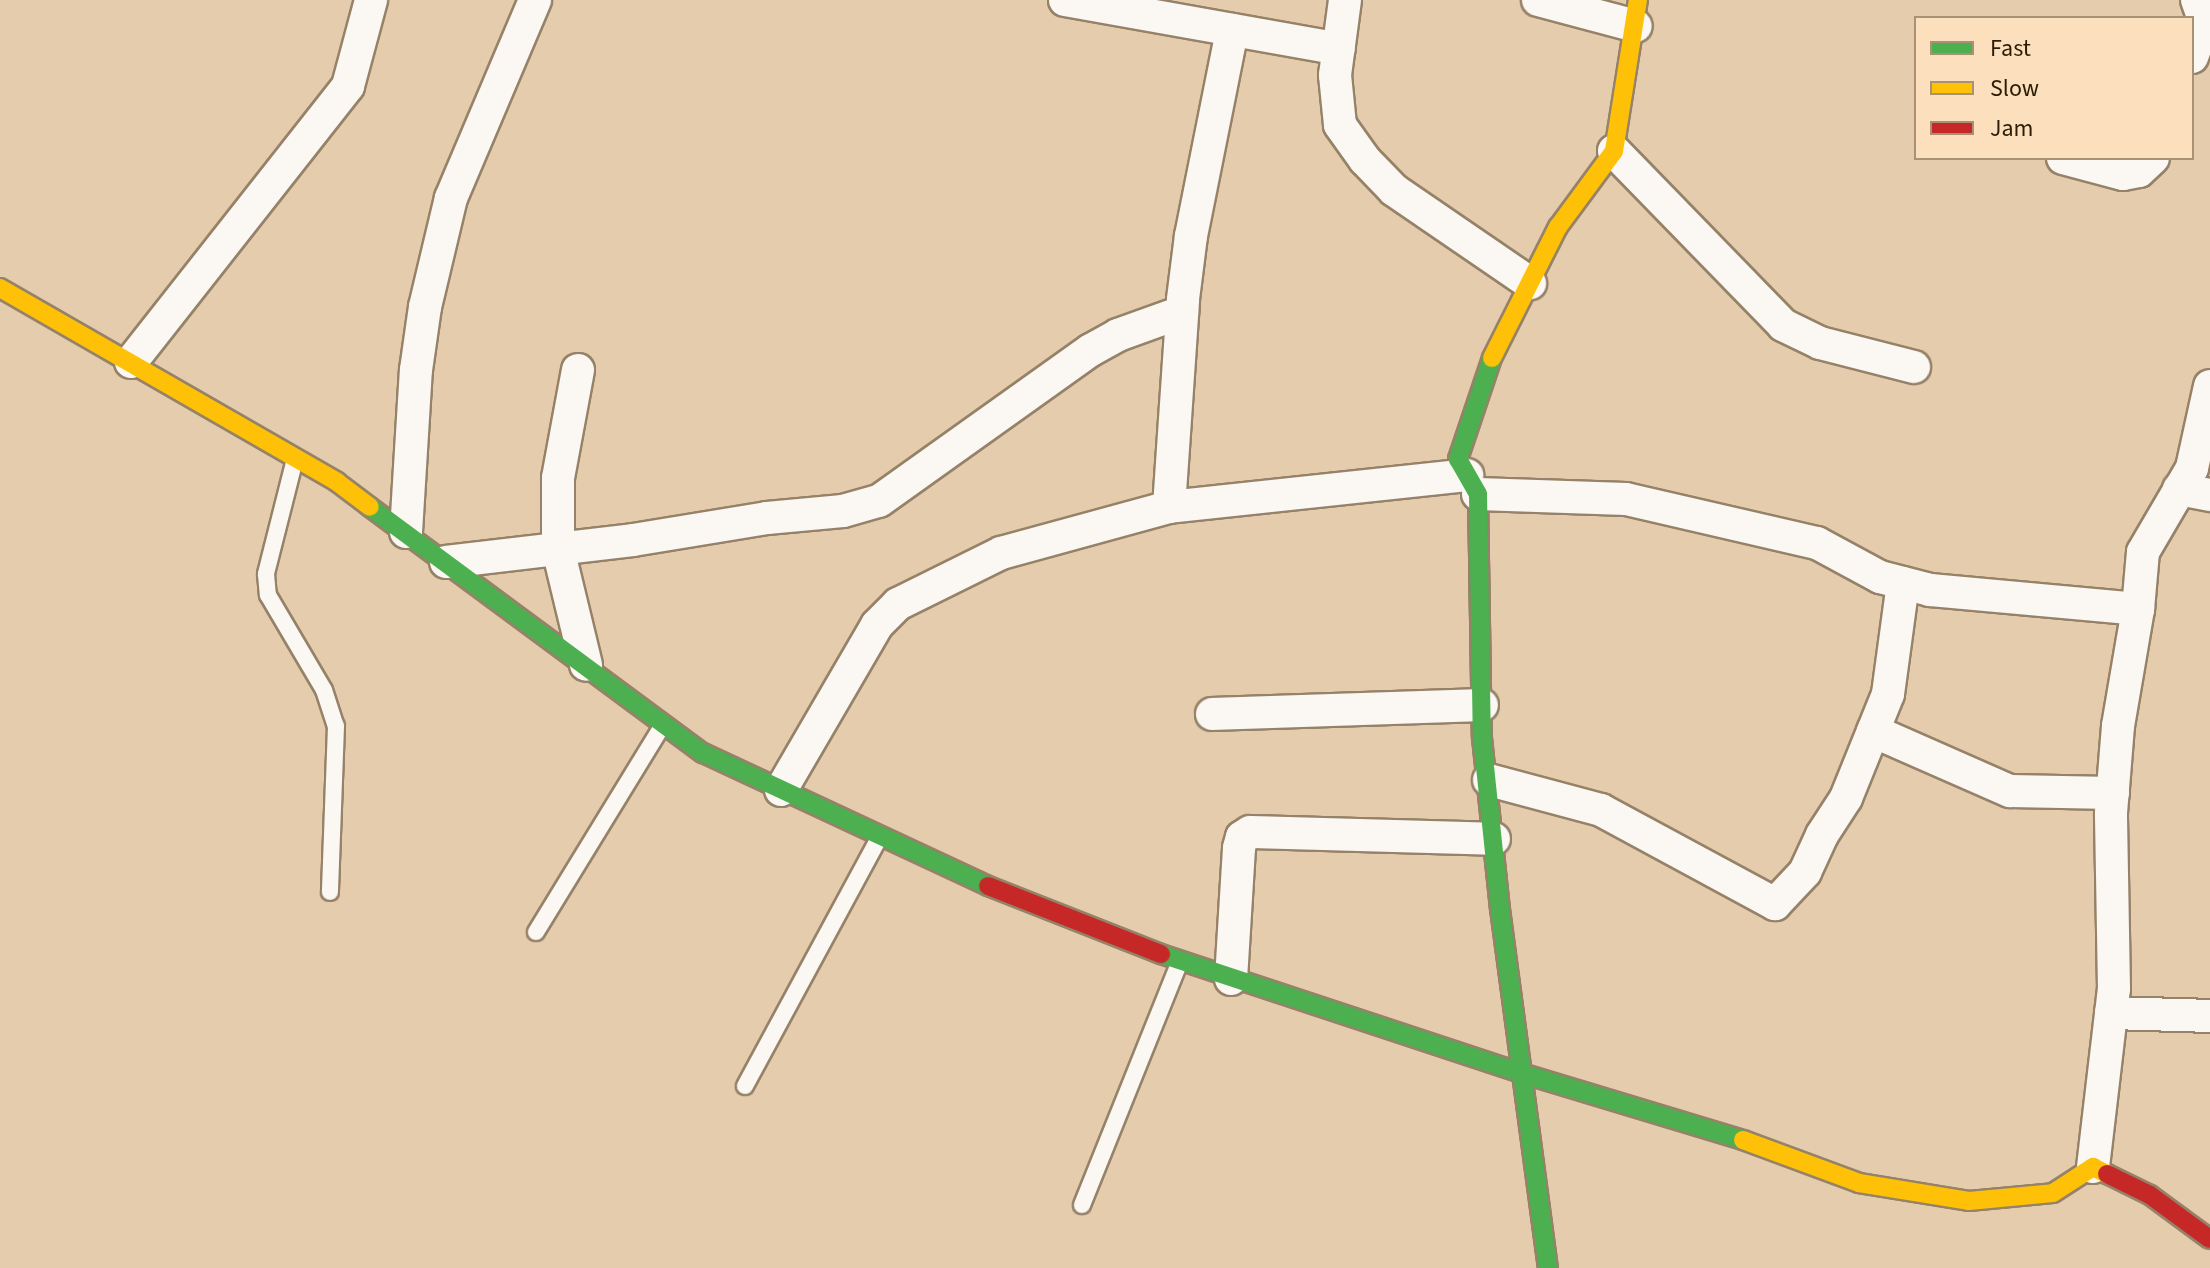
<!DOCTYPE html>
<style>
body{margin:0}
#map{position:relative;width:2210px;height:1268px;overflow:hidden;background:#e5ccad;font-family:"Source Sans 3",sans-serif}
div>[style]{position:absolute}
.roads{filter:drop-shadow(2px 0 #958268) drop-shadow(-2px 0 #958268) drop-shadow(0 2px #958268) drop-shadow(0 -2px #958268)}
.lane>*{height:16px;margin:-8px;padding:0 8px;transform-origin:8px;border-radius:8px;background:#fbf7f3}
.street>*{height:32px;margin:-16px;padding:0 16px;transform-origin:16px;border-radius:16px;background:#fbf7f3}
.fast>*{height:18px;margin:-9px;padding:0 9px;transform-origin:9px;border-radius:9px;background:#4caf50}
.slow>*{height:18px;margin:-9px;padding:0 9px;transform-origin:9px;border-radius:9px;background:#ffc107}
.jam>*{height:18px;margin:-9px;padding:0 9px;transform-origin:9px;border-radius:9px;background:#c62828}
span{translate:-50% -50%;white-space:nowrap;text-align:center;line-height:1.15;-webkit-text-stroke:6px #fce0be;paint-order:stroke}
.legend{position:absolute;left:1914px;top:16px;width:280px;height:144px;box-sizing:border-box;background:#fce0be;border:2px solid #a99274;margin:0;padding:10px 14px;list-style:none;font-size:24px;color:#2d1c05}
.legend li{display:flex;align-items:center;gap:16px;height:40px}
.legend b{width:40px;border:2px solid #a99274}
</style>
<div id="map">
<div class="roads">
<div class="lane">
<i style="left:295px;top:459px;width:119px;rotate:104.2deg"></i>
<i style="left:266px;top:574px;width:21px;rotate:85deg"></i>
<i style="left:268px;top:595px;width:110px;rotate:59.5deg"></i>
<i style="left:324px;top:690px;width:38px;rotate:72deg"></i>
<i style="left:336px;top:726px;width:166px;rotate:92.1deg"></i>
<i style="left:536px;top:932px;width:241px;rotate:-58.5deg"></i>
<i style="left:745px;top:1086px;width:282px;rotate:-61.6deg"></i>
<i style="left:1082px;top:1205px;width:263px;rotate:-68.1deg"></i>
</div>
<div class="street">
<i style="left:1065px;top:0;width:278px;rotate:10.1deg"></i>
<i style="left:1345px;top:0;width:76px;rotate:97.6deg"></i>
<i style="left:1335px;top:75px;width:50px;rotate:84.3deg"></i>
<i style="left:1340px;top:125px;width:43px;rotate:54.5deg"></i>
<i style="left:1365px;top:160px;width:42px;rotate:46deg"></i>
<i style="left:1394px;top:190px;width:165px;rotate:34.4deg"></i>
<i style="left:1538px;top:0;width:101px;rotate:14.9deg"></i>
<i style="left:2192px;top:57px;width:37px;rotate:-70deg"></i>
<i style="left:2205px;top:22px;width:23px;rotate:-110deg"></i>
<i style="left:1614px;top:151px;width:243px;rotate:45.8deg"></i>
<i style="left:1783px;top:325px;width:41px;rotate:25.9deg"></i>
<i style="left:1820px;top:343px;width:97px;rotate:14.3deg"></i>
<i style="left:2063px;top:158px;width:62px;rotate:14.9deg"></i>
<i style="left:2123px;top:174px;width:16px;rotate:-11deg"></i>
<i style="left:2139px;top:171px;width:19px;rotate:-43deg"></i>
<i style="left:131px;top:362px;width:351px;rotate:-51.8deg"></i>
<i style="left:348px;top:86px;width:89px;rotate:-75deg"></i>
<i style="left:578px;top:370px;width:110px;rotate:100.5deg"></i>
<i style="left:558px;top:478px;width:71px;rotate:90deg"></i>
<i style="left:558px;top:549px;width:119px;rotate:76.4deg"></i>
<i style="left:2179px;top:489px;width:32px;rotate:11deg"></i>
<i style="left:1478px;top:494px;width:148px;rotate:1.9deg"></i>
<i style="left:1626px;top:499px;width:196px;rotate:13deg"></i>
<i style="left:1817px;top:543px;width:72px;rotate:28.4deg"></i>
<i style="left:1880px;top:577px;width:52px;rotate:14.6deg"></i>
<i style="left:1930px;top:590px;width:209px;rotate:5.2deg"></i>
<i style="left:1169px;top:507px;width:208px;rotate:-86.1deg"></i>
<i style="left:1183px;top:299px;width:64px;rotate:-82.8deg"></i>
<i style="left:1191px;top:236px;width:210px;rotate:-78.7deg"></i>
<i style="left:406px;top:532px;width:162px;rotate:-86.5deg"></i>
<i style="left:416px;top:370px;width:64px;rotate:-81.9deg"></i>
<i style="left:425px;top:307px;width:112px;rotate:-76.6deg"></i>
<i style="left:451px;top:198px;width:215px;rotate:-67deg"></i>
<i style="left:446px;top:562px;width:188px;rotate:-6.7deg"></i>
<i style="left:633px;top:540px;width:136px;rotate:-9.3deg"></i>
<i style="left:767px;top:518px;width:76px;rotate:-5.3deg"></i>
<i style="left:843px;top:511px;width:37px;rotate:-16deg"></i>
<i style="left:879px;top:501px;width:260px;rotate:-35.5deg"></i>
<i style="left:1091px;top:350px;width:31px;rotate:-29deg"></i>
<i style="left:1118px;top:335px;width:68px;rotate:-19.8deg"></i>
<i style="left:1212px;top:714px;width:270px;rotate:-1.9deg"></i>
<i style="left:1873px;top:731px;width:150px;rotate:23.7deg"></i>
<i style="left:2010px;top:791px;width:103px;rotate:1.1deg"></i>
<i style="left:1489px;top:780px;width:116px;rotate:15deg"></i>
<i style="left:1601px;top:810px;width:198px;rotate:28.4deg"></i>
<i style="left:1775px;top:904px;width:44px;rotate:-46.8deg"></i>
<i style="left:1805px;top:872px;width:41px;rotate:-65.3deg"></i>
<i style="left:1822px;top:835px;width:44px;rotate:-57deg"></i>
<i style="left:1846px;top:798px;width:112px;rotate:-68deg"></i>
<i style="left:1888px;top:694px;width:112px;rotate:-82.3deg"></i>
<i style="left:781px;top:790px;width:191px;rotate:-59.8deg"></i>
<i style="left:877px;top:625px;width:30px;rotate:-45deg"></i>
<i style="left:898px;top:604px;width:115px;rotate:-26.3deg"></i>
<i style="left:1001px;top:553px;width:174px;rotate:-15.3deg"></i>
<i style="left:1169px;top:507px;width:300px;rotate:-6.1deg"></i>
<i style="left:1231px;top:979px;width:131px;rotate:-86.5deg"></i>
<i style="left:1239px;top:848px;width:11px;rotate:-75deg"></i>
<i style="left:1242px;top:837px;width:9px;rotate:-32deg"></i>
<i style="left:1250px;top:832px;width:244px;rotate:1.6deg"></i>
<i style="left:2111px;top:1013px;width:99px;rotate:1.7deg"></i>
<i style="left:2093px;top:1167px;width:179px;rotate:-83.3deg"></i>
<i style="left:2114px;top:989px;width:176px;rotate:-91deg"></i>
<i style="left:2111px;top:813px;width:87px;rotate:-85.4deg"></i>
<i style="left:2118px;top:726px;width:119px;rotate:-80.3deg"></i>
<i style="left:2138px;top:609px;width:57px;rotate:-85deg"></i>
<i style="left:2143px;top:552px;width:97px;rotate:-59.7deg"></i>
<i style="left:2192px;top:468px;width:84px;rotate:-77.6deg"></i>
</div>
<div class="fast">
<i style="left:1492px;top:358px;width:107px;rotate:108.6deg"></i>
<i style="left:1458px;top:459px;width:40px;rotate:60.3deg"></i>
<i style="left:1478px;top:494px;width:244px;rotate:89.1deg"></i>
<i style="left:1482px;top:738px;width:172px;rotate:84deg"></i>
<i style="left:1500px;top:909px;width:362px;rotate:82.4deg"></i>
<i style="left:370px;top:507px;width:414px;rotate:36.5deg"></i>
<i style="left:703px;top:753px;width:315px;rotate:25deg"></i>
<i style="left:1161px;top:954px;width:379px;rotate:18.3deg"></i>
<i style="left:1521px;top:1073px;width:232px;rotate:16.8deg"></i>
</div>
<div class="slow">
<i style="left:0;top:288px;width:389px;rotate:29.9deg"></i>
<i style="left:337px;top:482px;width:41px;rotate:37.1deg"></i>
<i style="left:1492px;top:358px;width:147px;rotate:-63.3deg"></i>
<i style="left:1558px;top:227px;width:94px;rotate:-53.6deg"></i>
<i style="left:1614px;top:151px;width:153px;rotate:-81deg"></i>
<i style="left:1743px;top:1140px;width:124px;rotate:20.3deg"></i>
<i style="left:1859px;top:1183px;width:111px;rotate:9.3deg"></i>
<i style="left:1969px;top:1201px;width:84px;rotate:-5.4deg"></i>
<i style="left:2053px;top:1193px;width:48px;rotate:-33deg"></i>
<i style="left:2093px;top:1167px;width:16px;rotate:27deg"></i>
</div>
<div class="jam">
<i style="left:988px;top:886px;width:186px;rotate:21.5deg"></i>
<i style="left:2107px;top:1174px;width:48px;rotate:26deg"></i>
<i style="left:2150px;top:1195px;width:74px;rotate:36.3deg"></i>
</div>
</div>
<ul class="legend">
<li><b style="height:10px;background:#4caf50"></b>Fast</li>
<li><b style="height:10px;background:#ffc107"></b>Slow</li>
<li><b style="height:10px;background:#c62828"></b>Jam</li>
</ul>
</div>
